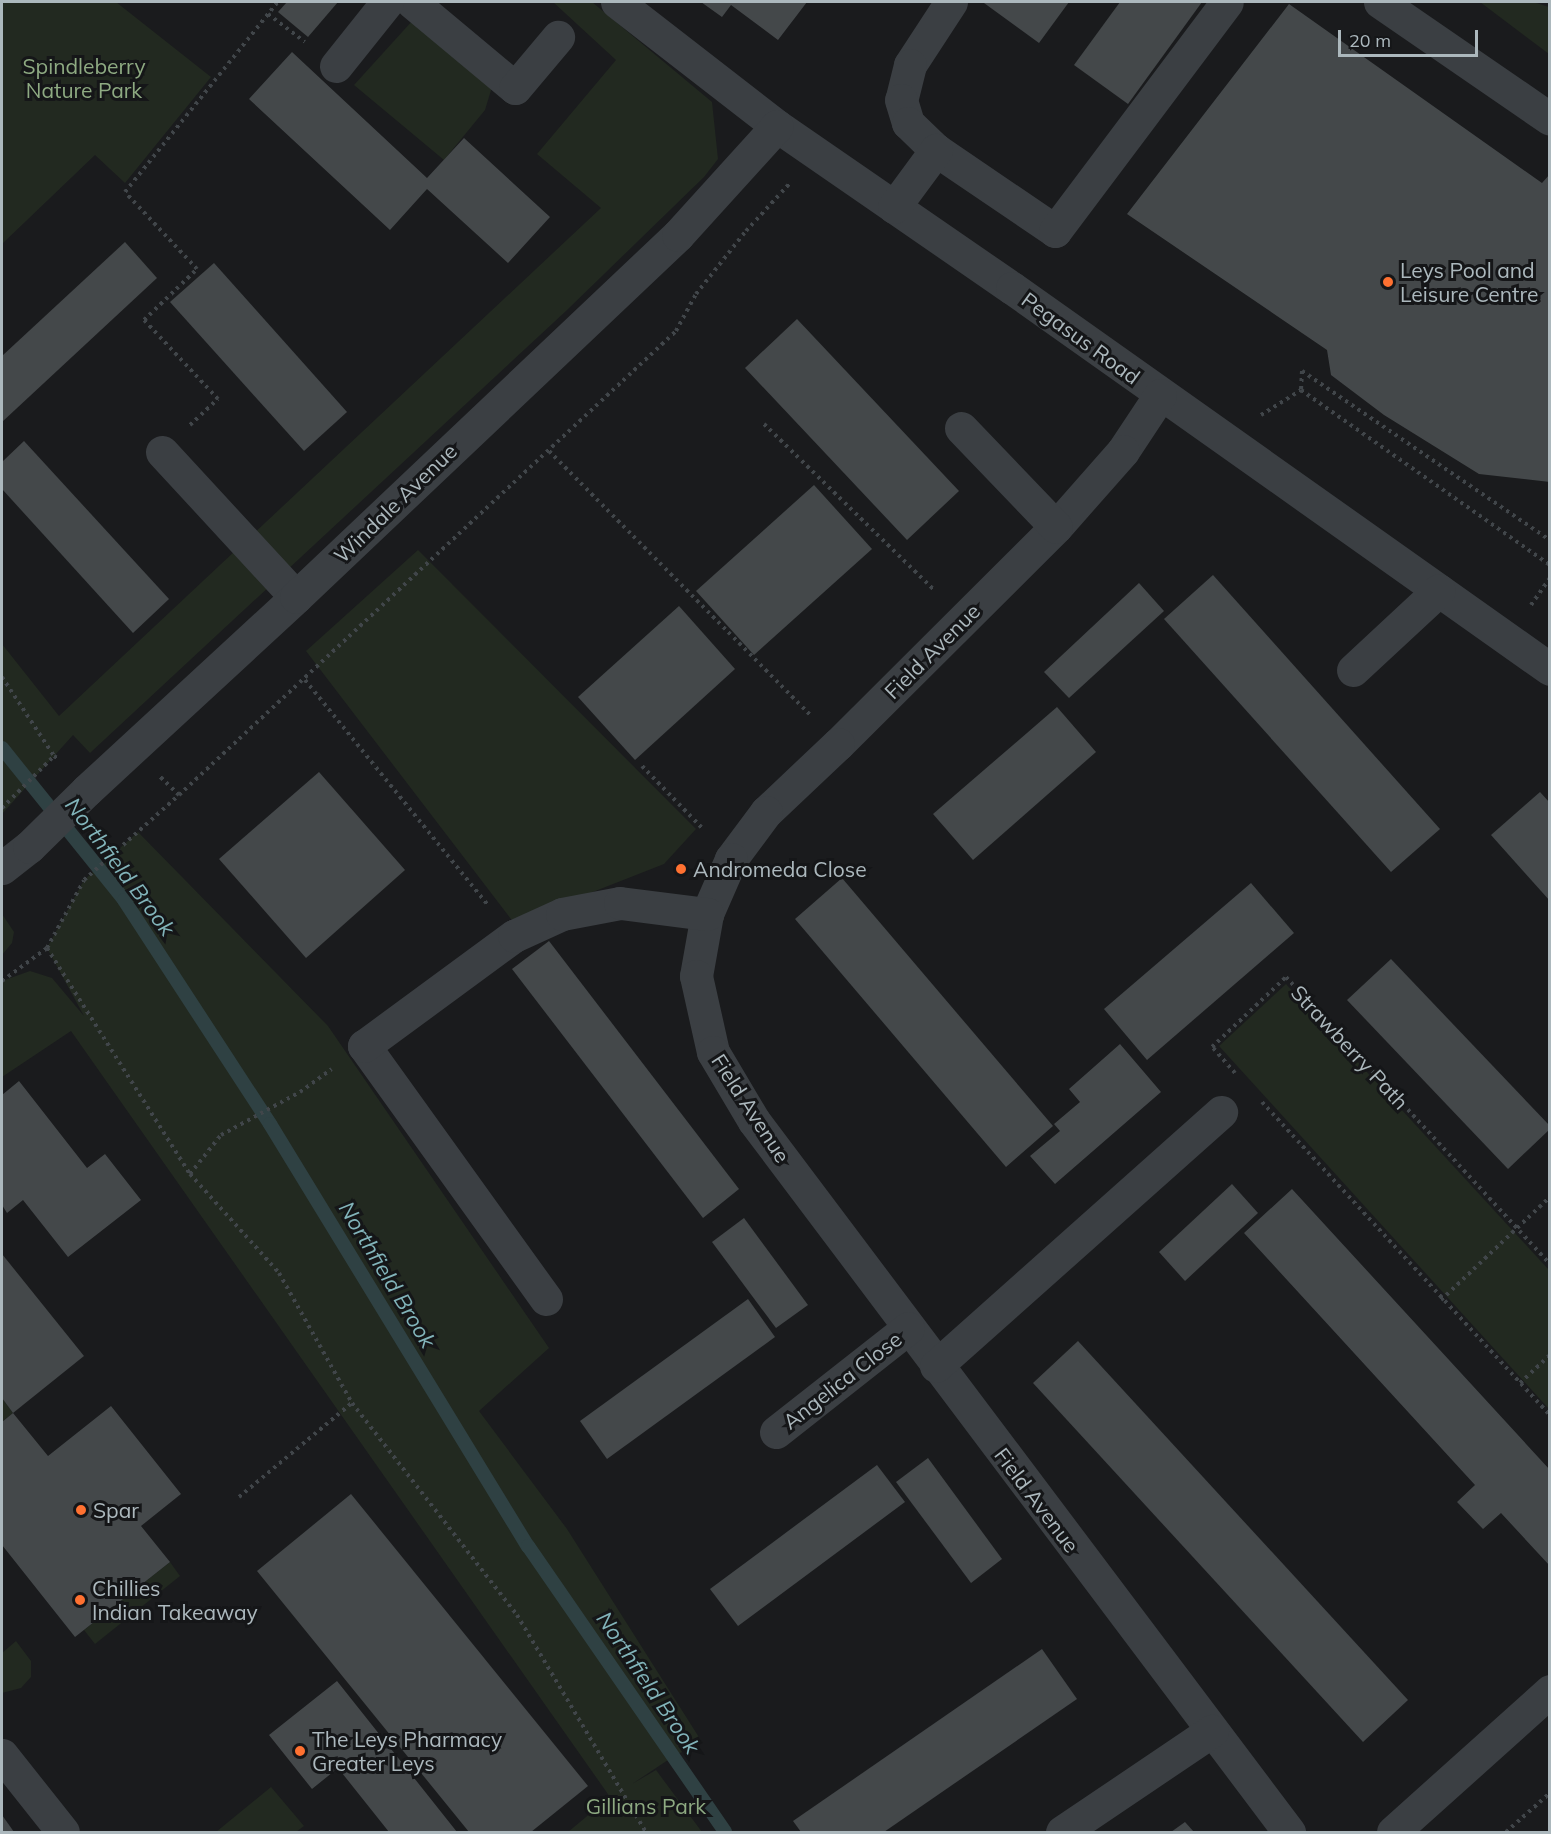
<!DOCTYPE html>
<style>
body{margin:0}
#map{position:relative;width:1551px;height:1834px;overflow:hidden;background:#1a1b1d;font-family:Mulish,sans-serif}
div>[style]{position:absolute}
.green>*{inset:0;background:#222920}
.stream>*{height:14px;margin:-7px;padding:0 7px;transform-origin:7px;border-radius:7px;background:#2f4143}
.building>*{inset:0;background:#44484a}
.path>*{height:4px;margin-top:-2px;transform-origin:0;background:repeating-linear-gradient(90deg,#41464a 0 3px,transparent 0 7.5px)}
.minor>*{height:33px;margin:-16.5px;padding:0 16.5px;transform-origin:16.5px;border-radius:16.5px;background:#3b3f43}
.dots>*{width:16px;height:16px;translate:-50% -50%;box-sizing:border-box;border:3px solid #151618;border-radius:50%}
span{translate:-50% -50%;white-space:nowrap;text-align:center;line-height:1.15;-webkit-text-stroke:6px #151618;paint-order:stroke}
.park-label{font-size:21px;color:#8eaa82}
.poi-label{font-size:21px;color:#acb8bd}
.left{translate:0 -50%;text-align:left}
.street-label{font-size:21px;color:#acb8bd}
.water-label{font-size:22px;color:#82b4ba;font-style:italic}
.frame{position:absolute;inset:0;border:3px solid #acb8bd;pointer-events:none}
.scale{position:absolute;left:1338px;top:30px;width:140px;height:27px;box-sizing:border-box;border:3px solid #acb8bd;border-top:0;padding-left:8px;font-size:18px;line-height:21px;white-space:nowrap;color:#acb8bd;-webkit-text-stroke:4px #151618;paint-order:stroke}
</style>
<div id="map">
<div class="green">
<i style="clip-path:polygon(2px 2px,116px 2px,211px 77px,125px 183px,95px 155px,2px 244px)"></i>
<i style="clip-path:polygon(553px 2px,592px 2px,712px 102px,718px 159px,704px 177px,566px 311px,90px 753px,73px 735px,2px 814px,2px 644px,59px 716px,601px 208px,537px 154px,616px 60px)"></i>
<i style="clip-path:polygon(1480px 2px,1533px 2px,1549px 7px,1549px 54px)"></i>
<i style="clip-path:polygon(413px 20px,492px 87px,485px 110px,444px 160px,354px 85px)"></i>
<i style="clip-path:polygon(418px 550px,696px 829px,664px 864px,514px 923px,306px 651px)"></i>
<i style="clip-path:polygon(138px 832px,328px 1026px,549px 1348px,479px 1411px,567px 1529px,702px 1742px,674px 1756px,632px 1784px,656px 1770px,702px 1832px,568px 1832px,610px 1797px,71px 1031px,2px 1077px,2px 981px,30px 971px,52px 978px,84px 1016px,47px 948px,84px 880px)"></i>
<i style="clip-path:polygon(2px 914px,14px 932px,12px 943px,2px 955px)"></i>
<i style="clip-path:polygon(1286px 984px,1549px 1270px,1549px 1409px,1219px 1046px)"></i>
<i style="clip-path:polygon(2px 1398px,13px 1413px,2px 1422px)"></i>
<i style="clip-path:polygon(170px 1562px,180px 1576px,95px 1644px,84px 1630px)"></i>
<i style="clip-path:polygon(16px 1641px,31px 1661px,31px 1677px,21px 1688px,2px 1693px,2px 1653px)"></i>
<i style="clip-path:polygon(271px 1787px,304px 1826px,296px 1832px,216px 1832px)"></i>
</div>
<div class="stream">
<i style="left:2px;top:748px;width:195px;rotate:51.2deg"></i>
<i style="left:124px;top:900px;width:267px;rotate:56.9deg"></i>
<i style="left:270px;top:1124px;width:495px;rotate:58.6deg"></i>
<i style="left:528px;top:1546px;width:347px;rotate:55.4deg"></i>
</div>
<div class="building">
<i style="clip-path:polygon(287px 2px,338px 2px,308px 37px,278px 12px)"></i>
<i style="clip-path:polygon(701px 2px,807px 2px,778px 40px,731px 5px,722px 17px)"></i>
<i style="clip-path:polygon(985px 2px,1069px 2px,1039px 43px,984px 3px)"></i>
<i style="clip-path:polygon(1120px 2px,1202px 2px,1128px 104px,1074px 65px)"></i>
<i style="clip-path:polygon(1289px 4px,1542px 183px,1550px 174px,1550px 482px,1479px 474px,1384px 415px,1331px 375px,1327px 350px,1127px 214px)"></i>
<i style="clip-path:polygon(292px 52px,427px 178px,464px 138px,550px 217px,508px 263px,427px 189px,390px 230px,249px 99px)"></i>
<i style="clip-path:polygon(125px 242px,157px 278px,2px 422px,2px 356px)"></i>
<i style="clip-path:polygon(214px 263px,347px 412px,304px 451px,170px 302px)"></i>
<i style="clip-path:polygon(797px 319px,959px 491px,907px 540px,745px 368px)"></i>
<i style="clip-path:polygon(24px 441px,169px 599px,133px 633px,2px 489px,2px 462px)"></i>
<i style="clip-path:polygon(814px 485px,872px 549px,754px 655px,696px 591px)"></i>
<i style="clip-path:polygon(1213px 575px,1440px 829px,1391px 872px,1164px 619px)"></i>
<i style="clip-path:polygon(1139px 583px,1164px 611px,1069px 698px,1044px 672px)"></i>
<i style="clip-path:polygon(679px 606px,735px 669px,635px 760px,578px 697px)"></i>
<i style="clip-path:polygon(1057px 707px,1096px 752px,973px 860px,933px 814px)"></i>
<i style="clip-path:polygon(319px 772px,405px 870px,306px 958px,219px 859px)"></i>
<i style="clip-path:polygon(1540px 792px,1550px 803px,1550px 901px,1491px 835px)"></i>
<i style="clip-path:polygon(842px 878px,1053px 1126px,1006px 1167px,795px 919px)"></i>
<i style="clip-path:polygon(1251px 883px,1294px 933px,1147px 1060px,1104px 1009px)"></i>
<i style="clip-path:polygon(549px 941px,739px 1189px,703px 1218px,512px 969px)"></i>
<i style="clip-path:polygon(1391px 959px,1550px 1126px,1550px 1129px,1508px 1169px,1347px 1000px)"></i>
<i style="clip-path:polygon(1120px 1044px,1161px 1092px,1055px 1184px,1030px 1156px,1060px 1131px,1054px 1124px,1080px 1102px,1069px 1089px)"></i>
<i style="clip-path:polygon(19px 1081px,87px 1168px,105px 1154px,141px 1200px,68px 1257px,23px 1200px,7px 1213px,2px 1205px,2px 1095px)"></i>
<i style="clip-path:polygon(1232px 1184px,1258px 1213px,1185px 1281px,1159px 1252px)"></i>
<i style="clip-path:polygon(1292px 1189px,1550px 1470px,1550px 1566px,1501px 1513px,1483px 1529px,1457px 1502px,1475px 1485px,1244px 1233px)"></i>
<i style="clip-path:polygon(744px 1218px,808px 1305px,776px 1328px,712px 1242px)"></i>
<i style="clip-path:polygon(2px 1254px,84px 1356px,13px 1413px,2px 1398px)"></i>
<i style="clip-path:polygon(748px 1299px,775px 1337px,607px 1459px,580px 1421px)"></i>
<i style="clip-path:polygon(1078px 1341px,1408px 1700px,1363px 1742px,1033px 1383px)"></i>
<i style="clip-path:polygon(111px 1406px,181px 1494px,141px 1526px,170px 1562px,75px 1637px,2px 1545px,2px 1422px,13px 1413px,48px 1456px)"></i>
<i style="clip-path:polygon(928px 1458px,1002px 1559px,971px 1583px,896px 1482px)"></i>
<i style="clip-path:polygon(877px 1465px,905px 1502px,738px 1626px,710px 1589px)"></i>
<i style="clip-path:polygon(351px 1494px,588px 1786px,531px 1832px,469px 1832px,257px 1571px)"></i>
<i style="clip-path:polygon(1042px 1649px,1077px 1699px,884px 1832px,801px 1832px,793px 1821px)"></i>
<i style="clip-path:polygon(337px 1681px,457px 1832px,389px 1832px,338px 1768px,312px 1789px,269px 1735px)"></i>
<i style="clip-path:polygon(2px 1815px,14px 1832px,2px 1832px)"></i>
<i style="clip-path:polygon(1185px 1822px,1194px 1832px,1171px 1832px)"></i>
</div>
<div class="path">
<i style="left:268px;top:14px;width:46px;rotate:37.1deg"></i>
<i style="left:1302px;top:371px;width:19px;rotate:93deg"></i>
<i style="left:1301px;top:390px;width:304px;rotate:35.1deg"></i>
<i style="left:1302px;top:371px;width:300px;rotate:34.3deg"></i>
<i style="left:1261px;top:415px;width:47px;rotate:-32deg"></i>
<i style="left:764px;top:424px;width:239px;rotate:44.3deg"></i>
<i style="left:190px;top:425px;width:38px;rotate:-43deg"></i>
<i style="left:218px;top:399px;width:108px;rotate:-133.1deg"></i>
<i style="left:144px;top:320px;width:74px;rotate:-43.9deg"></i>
<i style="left:197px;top:269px;width:105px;rotate:-133.1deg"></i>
<i style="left:125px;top:192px;width:244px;rotate:-51.2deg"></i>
<i style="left:549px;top:451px;width:371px;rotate:45.3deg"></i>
<i style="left:1531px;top:605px;width:33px;rotate:-55deg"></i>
<i style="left:2px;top:677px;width:95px;rotate:56.6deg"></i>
<i style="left:54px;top:756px;width:7px;rotate:34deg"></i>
<i style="left:305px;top:680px;width:290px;rotate:50.9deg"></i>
<i style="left:642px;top:766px;width:86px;rotate:45.9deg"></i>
<i style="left:179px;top:795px;width:680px;rotate:-43.03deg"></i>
<i style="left:676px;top:331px;width:42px;rotate:-61.6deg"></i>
<i style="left:696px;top:294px;width:80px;rotate:-51.6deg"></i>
<i style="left:746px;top:231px;width:64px;rotate:-47.5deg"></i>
<i style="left:2px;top:808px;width:74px;rotate:-45deg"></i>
<i style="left:47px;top:948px;width:267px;rotate:57.7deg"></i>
<i style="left:190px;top:1174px;width:133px;rotate:48deg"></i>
<i style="left:279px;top:1273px;width:149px;rotate:60.7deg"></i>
<i style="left:352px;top:1403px;width:269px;rotate:52.1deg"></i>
<i style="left:517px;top:1615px;width:252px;rotate:59.3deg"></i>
<i style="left:2px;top:981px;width:56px;rotate:-36.3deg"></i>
<i style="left:47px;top:948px;width:77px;rotate:-61.4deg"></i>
<i style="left:84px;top:880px;width:127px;rotate:-41.8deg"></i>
<i style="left:179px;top:795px;width:28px;rotate:-136deg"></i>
<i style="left:1235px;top:1073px;width:35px;rotate:-131deg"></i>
<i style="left:1212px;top:1047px;width:102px;rotate:-43.4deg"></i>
<i style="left:1286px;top:977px;width:390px;rotate:47.4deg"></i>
<i style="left:1262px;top:1102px;width:425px;rotate:47.4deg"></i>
<i style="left:190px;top:1174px;width:50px;rotate:-51.5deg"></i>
<i style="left:221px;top:1135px;width:90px;rotate:-28.6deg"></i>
<i style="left:300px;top:1092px;width:39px;rotate:-36deg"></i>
<i style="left:1441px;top:1300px;width:150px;rotate:-43.4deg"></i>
<i style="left:1520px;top:1383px;width:41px;rotate:-43deg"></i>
<i style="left:239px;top:1497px;width:147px;rotate:-39.8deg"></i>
<i style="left:1506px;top:1832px;width:59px;rotate:-41.6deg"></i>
</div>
<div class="minor">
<i style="left:412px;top:2px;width:134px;rotate:39.9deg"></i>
<i style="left:515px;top:88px;width:67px;rotate:-49.9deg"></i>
<i style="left:617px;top:2px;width:202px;rotate:37.8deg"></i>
<i style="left:777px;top:126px;width:285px;rotate:34.6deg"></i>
<i style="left:1012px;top:288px;width:659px;rotate:35.31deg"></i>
<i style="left:951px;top:2px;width:75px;rotate:123.1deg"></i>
<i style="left:910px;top:65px;width:36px;rotate:104deg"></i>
<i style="left:901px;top:100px;width:24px;rotate:73deg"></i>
<i style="left:908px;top:123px;width:39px;rotate:44deg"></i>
<i style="left:936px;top:150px;width:144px;rotate:34.2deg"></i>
<i style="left:1055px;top:231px;width:286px;rotate:-53.1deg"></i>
<i style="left:1380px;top:2px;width:206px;rotate:34.5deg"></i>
<i style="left:336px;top:66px;width:82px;rotate:-51.4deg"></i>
<i style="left:894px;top:207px;width:71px;rotate:-53.6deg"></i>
<i style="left:1160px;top:395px;width:67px;rotate:123.5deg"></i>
<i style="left:1123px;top:451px;width:101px;rotate:131.4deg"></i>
<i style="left:1056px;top:527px;width:308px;rotate:135.1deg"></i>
<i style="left:838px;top:744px;width:99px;rotate:136.6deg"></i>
<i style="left:766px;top:812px;width:59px;rotate:126.7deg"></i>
<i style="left:731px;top:859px;width:60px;rotate:113.6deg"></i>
<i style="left:707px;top:914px;width:63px;rotate:100.1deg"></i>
<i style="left:696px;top:976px;width:78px;rotate:77.4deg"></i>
<i style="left:713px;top:1052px;width:80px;rotate:59.3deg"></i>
<i style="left:754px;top:1121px;width:890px;rotate:53.04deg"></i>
<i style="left:961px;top:428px;width:137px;rotate:46.2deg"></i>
<i style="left:162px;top:452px;width:197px;rotate:47.3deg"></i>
<i style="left:1353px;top:670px;width:117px;rotate:-42.9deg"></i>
<i style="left:2px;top:868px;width:34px;rotate:-38deg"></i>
<i style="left:29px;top:847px;width:81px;rotate:-44.5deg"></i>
<i style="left:87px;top:790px;width:284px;rotate:-42.7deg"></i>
<i style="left:296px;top:597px;width:526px;rotate:-43.46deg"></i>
<i style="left:678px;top:235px;width:147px;rotate:-47.8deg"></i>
<i style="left:546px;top:1299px;width:312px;rotate:-125.7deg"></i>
<i style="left:364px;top:1046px;width:186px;rotate:-36.3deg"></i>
<i style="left:514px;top:936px;width:53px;rotate:-24.6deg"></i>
<i style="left:562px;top:914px;width:59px;rotate:-10.7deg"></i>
<i style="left:620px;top:903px;width:88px;rotate:7.2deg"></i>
<i style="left:936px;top:1366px;width:382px;rotate:-41.7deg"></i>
<i style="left:776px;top:1432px;width:168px;rotate:-38.2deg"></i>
<i style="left:2px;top:1755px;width:98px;rotate:51.6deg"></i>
<i style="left:1062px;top:1832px;width:181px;rotate:-34deg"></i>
<i style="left:1393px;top:1832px;width:211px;rotate:-41.9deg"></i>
</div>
<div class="dots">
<i style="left:1388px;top:282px;background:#ff7131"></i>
<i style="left:681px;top:869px;background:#ff7131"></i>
<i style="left:81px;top:1510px;background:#ff7131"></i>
<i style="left:80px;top:1600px;background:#ff7131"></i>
<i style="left:300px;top:1751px;background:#ff7131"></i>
</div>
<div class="park-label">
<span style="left:84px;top:78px">Spindleberry<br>Nature Park</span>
<span style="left:646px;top:1806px">Gillians Park</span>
</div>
<div class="poi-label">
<span class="left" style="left:1400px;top:282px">Leys Pool and<br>Leisure Centre</span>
<span class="left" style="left:693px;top:869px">Andromeda Close</span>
<span class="left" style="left:93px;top:1510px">Spar</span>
<span class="left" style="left:92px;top:1600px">Chillies<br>Indian Takeaway</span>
<span class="left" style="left:312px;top:1751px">The Leys Pharmacy<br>Greater Leys</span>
</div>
<div class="street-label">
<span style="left:1081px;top:338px;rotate:36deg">Pegasus Road</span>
<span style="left:395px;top:503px;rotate:-44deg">Windale Avenue</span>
<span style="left:932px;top:651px;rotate:-45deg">Field Avenue</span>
<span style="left:1350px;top:1047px;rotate:47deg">Strawberry Path</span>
<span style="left:751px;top:1108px;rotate:57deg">Field Avenue</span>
<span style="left:842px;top:1380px;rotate:-38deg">Angelica Close</span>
<span style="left:1037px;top:1500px;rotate:53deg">Field Avenue</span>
</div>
<div class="water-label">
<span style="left:120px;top:867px;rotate:53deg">Northfield Brook</span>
<span style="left:387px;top:1275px;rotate:59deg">Northfield Brook</span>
<span style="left:648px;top:1683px;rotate:56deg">Northfield Brook</span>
</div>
<div class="frame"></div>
<div class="scale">20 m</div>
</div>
